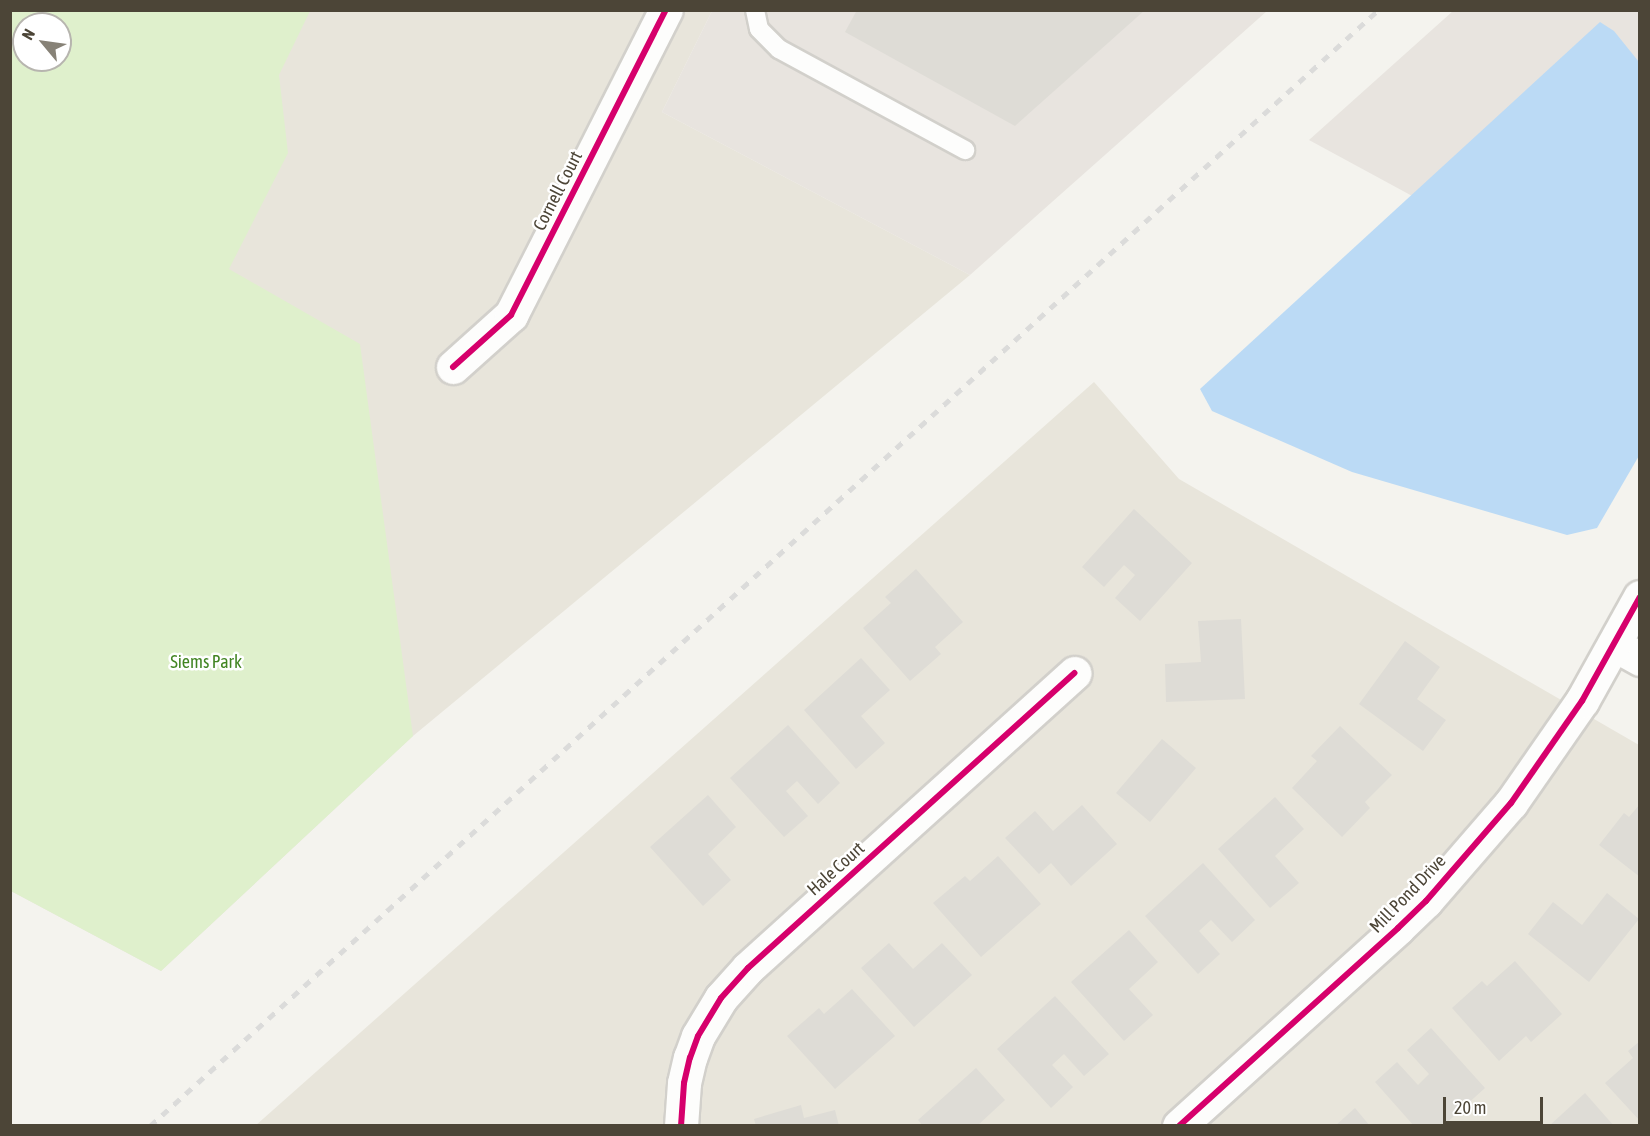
<!DOCTYPE html>
<style>
body{margin:0}
#map{position:relative;width:1650px;height:1136px;overflow:hidden;background:#f4f3ee;font-family:"Asap Condensed",sans-serif}
div>[style]{position:absolute}
.residential>*{inset:0;background:#e8e5db}
.industrial>*{inset:0;background:#e8e4df}
.green>*{inset:0;background:#dff0cc}
.water>*{inset:0;background:#bbdaf5}
.building>*{inset:0;background:#dedcd6}
.roads{filter:drop-shadow(2px 0 #d2d0cb) drop-shadow(-2px 0 #d2d0cb) drop-shadow(0 2px #d2d0cb) drop-shadow(0 -2px #d2d0cb)}
.service>*{height:18px;margin:-9px;padding:0 9px;transform-origin:9px;border-radius:9px;background:#fdfdfc}
.minor>*{height:33px;margin:-16.5px;padding:0 16.5px;transform-origin:16.5px;border-radius:16.5px;background:#fdfdfc}
.rail>*{height:4.5px;margin-top:-2.25px;transform-origin:0;background:repeating-linear-gradient(90deg,#dbdbda 0 8px,transparent 0 16px)}
.cycleway>*{height:6px;margin:-3px;padding:0 3px;transform-origin:3px;border-radius:3px;background:#d6006c}
span{translate:-50% -50%;white-space:nowrap;text-align:center;line-height:1.15;-webkit-text-stroke:5px #fff;paint-order:stroke}
.street-label{font-size:18px;color:#4c4537}
.park-label{font-size:18px;color:#428523}
.frame{position:absolute;inset:0;border:12px solid #4c4537;pointer-events:none}
.north{position:absolute;left:12px;top:12px;width:60px;height:60px;box-sizing:border-box;background:#fff;border:2px solid #b7b5af;border-radius:50%;rotate:299deg;font-size:16px;font-weight:700;line-height:24px;text-align:center;color:#4c4537}
.north::after{content:'';display:block;margin:auto;width:21px;height:27px;background:#878277;clip-path:polygon(50% 0,100% 100%,50% 72%,0 100%)}
.scale{position:absolute;left:1443px;top:1097px;width:100px;height:27px;box-sizing:border-box;border:3px solid #4c4537;border-top:0;padding-left:8px;font-size:18px;line-height:21px;white-space:nowrap;color:#4c4537;-webkit-text-stroke:4px #fff;paint-order:stroke}
</style>
<div id="map">
<div class="residential">
<i style="clip-path:polygon(evenodd,10px 11px,712px 11px,662px 112px,970px 275px,413px 736px,161px 971px,11px 891px,10px 11px,24px 24px,60px 24px,60px 60px,24px 60px,24px 24px)"></i>
<i style="clip-path:polygon(1094px 382px,1179px 479px,1639px 745px,1639px 1125px,255px 1126px)"></i>
</div>
<div class="industrial">
<i style="clip-path:polygon(712px 11px,1267px 11px,970px 275px,662px 112px)"></i>
<i style="clip-path:polygon(1453px 11px,1639px 11px,1639px 319px,1309px 140px)"></i>
</div>
<div class="green">
<i style="clip-path:polygon(evenodd,10px 11px,310px 11px,279px 75px,288px 153px,229px 269px,360px 344px,413px 736px,161px 971px,11px 891px,10px 11px,24px 24px,60px 24px,60px 60px,24px 60px,24px 24px)"></i>
</div>
<div class="water">
<i style="clip-path:polygon(1600px 22px,1614px 31px,1639px 62px,1640px 454px,1597px 528px,1567px 535px,1352px 472px,1212px 411px,1200px 389px)"></i>
</div>
<div class="building">
<i style="clip-path:polygon(857px 10px,1145px 10px,1015px 126px,845px 32px)"></i>
<i style="clip-path:polygon(1134px 509px,1192px 563px,1140px 621px,1115px 598px,1135px 575px,1124px 565px,1104px 587px,1082px 567px)"></i>
<i style="clip-path:polygon(916px 569px,963px 622px,935px 647px,941px 654px,910px 681px,863px 628px,891px 603px,885px 597px)"></i>
<i style="clip-path:polygon(1241px 619px,1245px 699px,1166px 702px,1165px 664px,1201px 662px,1198px 621px)"></i>
<i style="clip-path:polygon(1405px 641px,1440px 667px,1417px 699px,1446px 720px,1423px 751px,1359px 704px)"></i>
<i style="clip-path:polygon(861px 658px,890px 690px,861px 716px,885px 743px,856px 769px,804px 710px)"></i>
<i style="clip-path:polygon(788px 725px,840px 783px,818px 804px,797px 781px,786px 791px,808px 816px,784px 837px,730px 778px)"></i>
<i style="clip-path:polygon(1340px 726px,1392px 775px,1365px 802px,1370px 808px,1342px 837px,1292px 788px,1317px 761px,1311px 756px)"></i>
<i style="clip-path:polygon(1162px 739px,1196px 768px,1150px 822px,1116px 793px)"></i>
<i style="clip-path:polygon(708px 795px,736px 827px,708px 854px,731px 880px,703px 906px,650px 847px)"></i>
<i style="clip-path:polygon(1275px 797px,1304px 829px,1275px 856px,1299px 883px,1270px 908px,1218px 849px)"></i>
<i style="clip-path:polygon(1640px 804px,1640px 877px,1599px 845px,1624px 813px,1629px 817px)"></i>
<i style="clip-path:polygon(1082px 805px,1117px 844px,1071px 886px,1051px 863px,1039px 874px,1005px 838px,1035px 811px,1053px 831px)"></i>
<i style="clip-path:polygon(998px 856px,1041px 904px,981px 957px,933px 903px,965px 876px,970px 881px)"></i>
<i style="clip-path:polygon(1203px 863px,1255px 920px,1232px 942px,1211px 920px,1199px 931px,1220px 954px,1198px 974px,1145px 916px)"></i>
<i style="clip-path:polygon(1607px 893px,1639px 919px,1589px 982px,1528px 934px,1553px 902px,1582px 925px)"></i>
<i style="clip-path:polygon(1129px 930px,1158px 962px,1129px 989px,1153px 1015px,1124px 1041px,1071px 982px)"></i>
<i style="clip-path:polygon(889px 943px,913px 969px,942px 943px,972px 975px,914px 1027px,861px 968px)"></i>
<i style="clip-path:polygon(1515px 961px,1562px 1014px,1531px 1042px,1526px 1036px,1499px 1061px,1452px 1008px,1482px 981px,1487px 986px)"></i>
<i style="clip-path:polygon(852px 989px,895px 1036px,835px 1089px,787px 1036px,819px 1008px,824px 1014px)"></i>
<i style="clip-path:polygon(1055px 996px,1109px 1054px,1084px 1076px,1064px 1054px,1052px 1065px,1073px 1087px,1051px 1108px,997px 1049px)"></i>
<i style="clip-path:polygon(1431px 1028px,1485px 1088px,1443px 1126px,1414px 1126px,1375px 1082px,1397px 1062px,1418px 1085px,1429px 1074px,1407px 1050px)"></i>
<i style="clip-path:polygon(1640px 1041px,1640px 1121px,1605px 1083px,1633px 1058px,1628px 1051px)"></i>
<i style="clip-path:polygon(976px 1068px,1005px 1100px,977px 1126px,923px 1126px,918px 1120px)"></i>
<i style="clip-path:polygon(1585px 1093px,1614px 1126px,1549px 1126px)"></i>
<i style="clip-path:polygon(801px 1105px,804px 1118px,835px 1110px,839px 1126px,756px 1126px,754px 1119px)"></i>
<i style="clip-path:polygon(1355px 1108px,1370px 1126px,1335px 1126px)"></i>
</div>
<div class="roads">
<div class="service">
<i style="left:755px;top:10px;width:19px;rotate:78deg"></i>
<i style="left:759px;top:29px;width:28px;rotate:45deg"></i>
<i style="left:779px;top:49px;width:212px;rotate:28.5deg"></i>
</div>
<div class="minor">
<i style="left:453px;top:367px;width:78px;rotate:-41.9deg"></i>
<i style="left:511px;top:315px;width:342px;rotate:-63.1deg"></i>
<i style="left:1615px;top:645px;width:29px;rotate:29deg"></i>
<i style="left:681px;top:1126px;width:43px;rotate:-86deg"></i>
<i style="left:684px;top:1083px;width:26px;rotate:-77deg"></i>
<i style="left:690px;top:1058px;width:23px;rotate:-70deg"></i>
<i style="left:698px;top:1036px;width:44px;rotate:-58.8deg"></i>
<i style="left:721px;top:998px;width:40px;rotate:-48deg"></i>
<i style="left:748px;top:968px;width:440px;rotate:-42.1deg"></i>
<i style="left:1179px;top:1126px;width:295px;rotate:-42.1deg"></i>
<i style="left:1398px;top:928px;width:39px;rotate:-44deg"></i>
<i style="left:1426px;top:901px;width:130px;rotate:-49.1deg"></i>
<i style="left:1511px;top:803px;width:124px;rotate:-55.2deg"></i>
<i style="left:1582px;top:701px;width:119px;rotate:-60.9deg"></i>
</div>
</div>
<div class="rail">
<i style="left:150px;top:1126px;width:1659px;rotate:-42.26deg"></i>
</div>
<div class="cycleway">
<i style="left:453px;top:367px;width:78px;rotate:-41.9deg"></i>
<i style="left:511px;top:315px;width:342px;rotate:-63.1deg"></i>
<i style="left:681px;top:1126px;width:43px;rotate:-86deg"></i>
<i style="left:684px;top:1083px;width:26px;rotate:-77deg"></i>
<i style="left:690px;top:1058px;width:23px;rotate:-70deg"></i>
<i style="left:698px;top:1036px;width:44px;rotate:-58.8deg"></i>
<i style="left:721px;top:998px;width:40px;rotate:-48deg"></i>
<i style="left:748px;top:968px;width:440px;rotate:-42.1deg"></i>
<i style="left:1179px;top:1126px;width:295px;rotate:-42.1deg"></i>
<i style="left:1398px;top:928px;width:39px;rotate:-44deg"></i>
<i style="left:1426px;top:901px;width:130px;rotate:-49.1deg"></i>
<i style="left:1511px;top:803px;width:124px;rotate:-55.2deg"></i>
<i style="left:1582px;top:701px;width:119px;rotate:-60.9deg"></i>
</div>
<div class="street-label">
<span style="left:558px;top:191px;rotate:-63deg">Cornell Court</span>
<span style="left:836px;top:869px;rotate:-42deg">Hale Court</span>
<span style="left:1408px;top:894px;rotate:-46deg">Mill Pond Drive</span>
</div>
<div class="park-label">
<span style="left:206px;top:662px">Siems Park</span>
</div>
<div class="frame"></div>
<div class="north">N</div>
<div class="scale">20 m</div>
</div>
